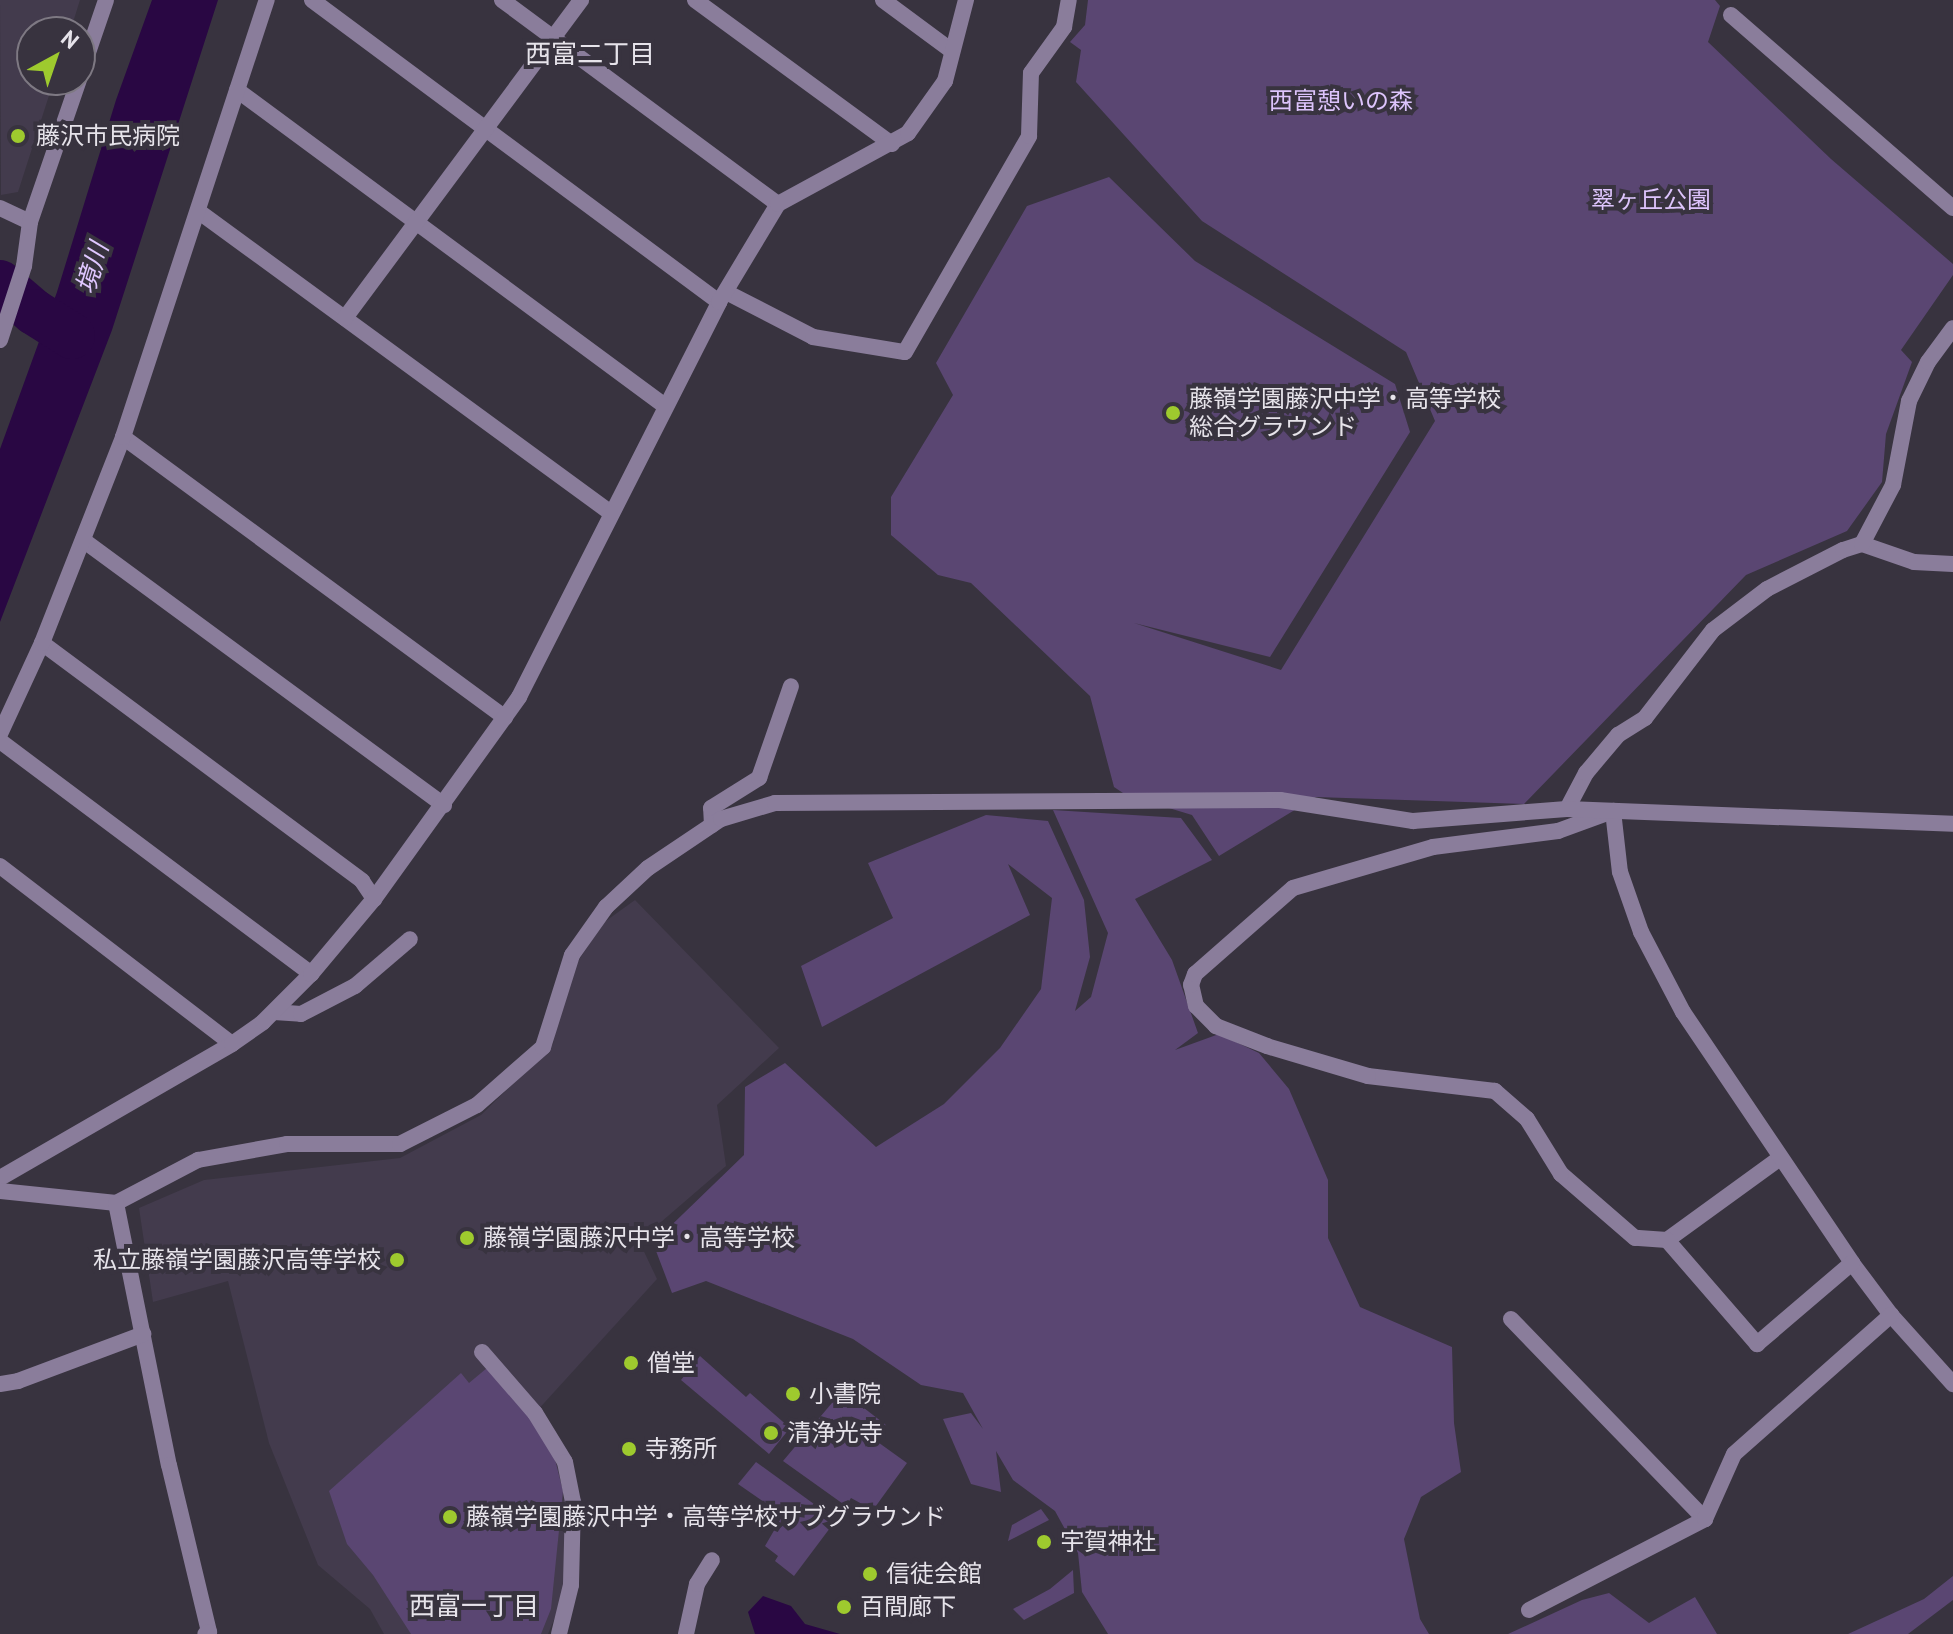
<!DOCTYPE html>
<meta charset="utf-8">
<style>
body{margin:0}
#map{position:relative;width:1953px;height:1634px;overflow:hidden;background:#38333f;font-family:"PT Sans","Noto Sans JP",sans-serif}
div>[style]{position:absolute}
.built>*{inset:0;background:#433b4d}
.green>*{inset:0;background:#5a4672}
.water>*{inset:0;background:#290743}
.river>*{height:46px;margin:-23px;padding:0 23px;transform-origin:23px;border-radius:23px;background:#290743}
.pedestrian>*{height:16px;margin:-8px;padding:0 8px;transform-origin:8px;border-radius:8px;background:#8a7d9b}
.minor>*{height:16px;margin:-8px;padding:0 8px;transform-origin:8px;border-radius:8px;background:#8a7d9b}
.dots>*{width:22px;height:22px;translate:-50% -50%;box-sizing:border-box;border:4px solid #38333f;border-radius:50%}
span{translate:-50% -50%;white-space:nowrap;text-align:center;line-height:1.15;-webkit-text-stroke:8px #38333f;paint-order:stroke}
.park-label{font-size:24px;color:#ddc4fc}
.poi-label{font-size:24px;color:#e6e3ea}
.left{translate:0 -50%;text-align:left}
.right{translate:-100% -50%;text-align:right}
.neighbourhood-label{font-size:26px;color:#e6e3ea}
.water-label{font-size:26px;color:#dfc7ff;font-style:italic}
.north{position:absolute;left:16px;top:16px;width:80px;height:80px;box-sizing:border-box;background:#38333f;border:2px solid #7e7983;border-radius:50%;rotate:40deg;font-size:22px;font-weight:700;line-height:32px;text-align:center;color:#e6e3ea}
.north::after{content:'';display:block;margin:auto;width:28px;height:36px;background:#9eca2e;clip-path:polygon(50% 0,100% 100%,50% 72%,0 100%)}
</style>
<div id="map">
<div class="built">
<i style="clip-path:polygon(0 0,80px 0,70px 32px,32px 32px,32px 80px,54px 80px,18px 192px,1px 195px)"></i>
<i style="clip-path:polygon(635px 900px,779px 1048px,717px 1105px,726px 1166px,639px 1241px,657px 1279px,535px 1413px,556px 1452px,570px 1539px,566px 1591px,548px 1634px,384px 1634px,370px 1609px,318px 1565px,269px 1443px,228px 1281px,153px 1302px,139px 1208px,204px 1180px,400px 1158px,481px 1115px,553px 1044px,567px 978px,603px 923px)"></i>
</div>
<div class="green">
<i style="clip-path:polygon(1088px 0,1715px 0,1720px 6px,1708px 42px,1831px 159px,1953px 264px,1953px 275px,1901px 350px,1912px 362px,1886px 434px,1882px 482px,1847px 531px,1746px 575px,1524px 804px,1316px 797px,1219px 856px,1192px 815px,1126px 795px,1114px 787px,1090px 696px,971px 583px,938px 575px,891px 535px,891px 497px,953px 395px,936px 363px,1027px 206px,1109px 177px,1195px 261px,1395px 384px,1410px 432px,1270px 657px,1134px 623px,1281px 670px,1435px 421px,1406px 352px,1202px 221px,1076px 82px,1081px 50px,1070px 42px,1085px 25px)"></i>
<i style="clip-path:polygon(1053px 810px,1181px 818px,1212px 860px,1135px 899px,1172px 960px,1198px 1033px,1175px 1050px,1219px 1034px,1259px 1053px,1289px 1089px,1328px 1180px,1328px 1238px,1360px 1307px,1452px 1347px,1454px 1423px,1461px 1472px,1421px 1497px,1404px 1539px,1420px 1619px,1429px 1634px,1108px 1634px,1082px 1592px,1078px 1553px,1055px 1511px,1013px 1480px,996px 1451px,1001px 1492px,971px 1484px,943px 1419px,971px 1413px,983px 1429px,963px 1393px,921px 1385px,853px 1339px,706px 1281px,672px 1293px,653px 1243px,744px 1155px,745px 1087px,785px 1063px,876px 1147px,944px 1104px,1000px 1048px,1041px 989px,1052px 898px,1008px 864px,1030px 915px,822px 1027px,801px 966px,893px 918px,868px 863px,986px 815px,1048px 821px,1084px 900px,1090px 957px,1075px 1011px,1091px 997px,1108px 933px)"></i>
<i style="clip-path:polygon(700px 1356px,746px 1397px,750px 1393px,790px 1428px,769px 1454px,681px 1380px)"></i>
<i style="clip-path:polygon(487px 1368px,550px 1440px,563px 1491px,551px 1609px,541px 1634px,411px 1634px,373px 1575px,347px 1544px,329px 1491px,461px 1373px,469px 1383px)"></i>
<i style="clip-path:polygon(842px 1391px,886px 1425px,875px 1440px,907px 1463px,873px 1510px,851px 1498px,846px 1506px,783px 1461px)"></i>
<i style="clip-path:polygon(756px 1462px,836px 1520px,794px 1576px,775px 1561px,778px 1556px,765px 1546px,783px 1515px,738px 1484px)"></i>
<i style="clip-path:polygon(1041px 1509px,1049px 1520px,1008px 1541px,1012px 1525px)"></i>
<i style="clip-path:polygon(1073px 1570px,1074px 1593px,1024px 1620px,1013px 1609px,1050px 1589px)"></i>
<i style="clip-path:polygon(1953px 1576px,1953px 1600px,1908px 1634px,1848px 1634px,1924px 1599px)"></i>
<i style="clip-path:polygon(1609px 1593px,1649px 1623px,1695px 1597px,1717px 1634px,1508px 1634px,1582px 1600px)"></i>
</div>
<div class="water">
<i style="clip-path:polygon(152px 0,218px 0,112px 330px,0 622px,0 449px,57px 292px,116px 100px)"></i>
<i style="clip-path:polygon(763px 1596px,791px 1606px,805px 1624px,840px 1634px,755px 1634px,748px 1612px)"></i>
</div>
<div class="river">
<i style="left:0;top:283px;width:45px;rotate:40.5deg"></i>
<i style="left:34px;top:312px;width:45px;rotate:32.3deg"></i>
</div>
<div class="pedestrian">
<i style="left:482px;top:1352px;width:81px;rotate:49deg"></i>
<i style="left:535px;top:1413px;width:57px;rotate:58.5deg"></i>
<i style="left:565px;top:1462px;width:41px;rotate:78.7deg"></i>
<i style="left:573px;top:1502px;width:83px;rotate:91.4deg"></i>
<i style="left:571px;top:1585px;width:50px;rotate:103.8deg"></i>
<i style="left:686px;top:1634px;width:51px;rotate:-77.6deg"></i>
<i style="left:697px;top:1584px;width:28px;rotate:-58deg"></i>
</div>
<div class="minor">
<i style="left:312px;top:0;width:507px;rotate:36.58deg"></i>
<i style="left:502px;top:0;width:343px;rotate:36.5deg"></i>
<i style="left:695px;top:0;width:244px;rotate:36.2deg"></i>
<i style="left:883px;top:0;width:86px;rotate:36.5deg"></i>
<i style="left:1731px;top:15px;width:294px;rotate:41deg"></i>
<i style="left:80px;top:76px;width:80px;rotate:-71.1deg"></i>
<i style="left:237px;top:90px;width:532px;rotate:36.44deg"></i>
<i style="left:0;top:208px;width:33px;rotate:25deg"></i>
<i style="left:198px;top:211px;width:512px;rotate:36.18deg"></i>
<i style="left:726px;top:292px;width:98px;rotate:27.3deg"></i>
<i style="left:813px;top:337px;width:93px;rotate:9.3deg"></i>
<i style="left:905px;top:352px;width:249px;rotate:-60.1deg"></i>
<i style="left:1029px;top:136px;width:63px;rotate:-88.2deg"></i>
<i style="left:1031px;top:73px;width:57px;rotate:-54.3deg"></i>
<i style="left:1064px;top:27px;width:27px;rotate:-80deg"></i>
<i style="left:345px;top:318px;width:396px;rotate:-53.4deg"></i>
<i style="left:0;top:340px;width:78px;rotate:-72deg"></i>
<i style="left:24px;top:266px;width:44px;rotate:-82.2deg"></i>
<i style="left:30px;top:222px;width:150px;rotate:-71deg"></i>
<i style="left:123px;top:437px;width:474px;rotate:36.3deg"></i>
<i style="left:83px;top:540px;width:448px;rotate:36.3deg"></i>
<i style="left:1862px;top:544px;width:55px;rotate:19.1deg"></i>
<i style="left:1914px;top:562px;width:39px;rotate:3deg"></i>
<i style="left:42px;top:643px;width:399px;rotate:36.6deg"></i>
<i style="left:362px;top:881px;width:22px;rotate:56deg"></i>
<i style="left:0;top:734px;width:100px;rotate:-65.2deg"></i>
<i style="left:42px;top:643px;width:221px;rotate:-68.5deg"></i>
<i style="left:123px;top:437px;width:460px;rotate:-71.8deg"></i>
<i style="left:0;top:741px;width:389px;rotate:36.8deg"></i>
<i style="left:1567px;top:809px;width:41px;rotate:-62.2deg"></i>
<i style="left:1586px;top:773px;width:50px;rotate:-49.9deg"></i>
<i style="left:1618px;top:735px;width:32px;rotate:-32deg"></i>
<i style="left:1645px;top:718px;width:111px;rotate:-52.3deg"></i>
<i style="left:1713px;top:630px;width:68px;rotate:-37.2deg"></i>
<i style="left:1767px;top:589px;width:85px;rotate:-27.2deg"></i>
<i style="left:1843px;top:550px;width:20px;rotate:-18deg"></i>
<i style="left:1862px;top:544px;width:67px;rotate:-62.3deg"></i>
<i style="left:1893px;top:485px;width:86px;rotate:-79.2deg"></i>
<i style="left:1909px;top:401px;width:43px;rotate:-64deg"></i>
<i style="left:1928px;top:362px;width:42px;rotate:-53.7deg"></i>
<i style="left:712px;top:825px;width:17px;rotate:-93deg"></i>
<i style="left:711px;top:808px;width:57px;rotate:-32deg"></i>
<i style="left:759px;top:778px;width:97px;rotate:-70.8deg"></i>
<i style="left:0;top:866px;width:292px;rotate:37.5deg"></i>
<i style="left:274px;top:1012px;width:27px;rotate:4deg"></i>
<i style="left:301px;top:1014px;width:61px;rotate:-27.4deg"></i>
<i style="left:355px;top:986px;width:72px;rotate:-40.5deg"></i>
<i style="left:1780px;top:1158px;width:140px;rotate:144deg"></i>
<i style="left:1667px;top:1240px;width:32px;rotate:-176deg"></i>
<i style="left:1635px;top:1238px;width:98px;rotate:-139.1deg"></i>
<i style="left:1561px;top:1174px;width:65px;rotate:-121.7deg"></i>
<i style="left:1527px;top:1119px;width:43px;rotate:-138.8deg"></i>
<i style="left:1495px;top:1091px;width:128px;rotate:-173.3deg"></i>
<i style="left:1368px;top:1076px;width:105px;rotate:-163.5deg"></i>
<i style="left:1267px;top:1046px;width:55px;rotate:-158.6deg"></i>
<i style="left:1216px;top:1026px;width:28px;rotate:-135deg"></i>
<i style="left:1196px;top:1006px;width:22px;rotate:-103deg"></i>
<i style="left:1191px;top:985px;width:12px;rotate:-70deg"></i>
<i style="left:1195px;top:974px;width:130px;rotate:-41.3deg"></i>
<i style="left:1293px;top:888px;width:146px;rotate:-16.3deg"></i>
<i style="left:1433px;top:847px;width:126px;rotate:-7.3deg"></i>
<i style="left:1558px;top:831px;width:59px;rotate:-20deg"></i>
<i style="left:1613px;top:811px;width:61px;rotate:83.5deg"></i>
<i style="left:1620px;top:872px;width:64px;rotate:70.7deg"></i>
<i style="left:1641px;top:932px;width:90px;rotate:62.3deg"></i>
<i style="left:1683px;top:1012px;width:303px;rotate:56deg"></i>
<i style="left:1852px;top:1263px;width:65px;rotate:53.1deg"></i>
<i style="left:1891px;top:1315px;width:93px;rotate:48.1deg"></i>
<i style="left:0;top:1178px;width:268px;rotate:-30deg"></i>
<i style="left:232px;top:1044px;width:38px;rotate:-35deg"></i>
<i style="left:263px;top:1022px;width:68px;rotate:-45deg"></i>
<i style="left:311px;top:974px;width:98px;rotate:-50deg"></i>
<i style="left:374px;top:899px;width:249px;rotate:-54.3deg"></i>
<i style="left:519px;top:697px;width:443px;rotate:-63.1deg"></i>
<i style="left:719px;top:302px;width:114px;rotate:-59deg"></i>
<i style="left:778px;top:204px;width:148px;rotate:-28.6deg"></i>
<i style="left:908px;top:133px;width:64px;rotate:-54.6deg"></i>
<i style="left:945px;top:81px;width:84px;rotate:-75.5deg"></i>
<i style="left:0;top:1191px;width:117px;rotate:5.9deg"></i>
<i style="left:116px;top:1203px;width:93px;rotate:-27.7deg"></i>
<i style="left:198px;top:1160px;width:90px;rotate:-10.2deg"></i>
<i style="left:287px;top:1144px;width:113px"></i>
<i style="left:400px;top:1144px;width:86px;rotate:-26.9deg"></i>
<i style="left:477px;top:1105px;width:88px;rotate:-41.3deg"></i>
<i style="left:543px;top:1047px;width:96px;rotate:-72.5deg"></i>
<i style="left:572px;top:955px;width:59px;rotate:-54.7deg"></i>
<i style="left:606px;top:907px;width:57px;rotate:-42.9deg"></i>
<i style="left:648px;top:868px;width:88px;rotate:-33.9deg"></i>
<i style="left:721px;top:819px;width:56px;rotate:-16.5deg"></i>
<i style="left:775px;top:803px;width:505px;rotate:-0.34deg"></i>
<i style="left:1280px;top:800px;width:135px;rotate:9deg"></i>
<i style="left:1413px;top:821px;width:154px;rotate:-4.5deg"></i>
<i style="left:1567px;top:809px;width:386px;rotate:2.2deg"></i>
<i style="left:116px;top:1203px;width:267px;rotate:78.6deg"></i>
<i style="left:169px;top:1465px;width:172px;rotate:76.5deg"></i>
<i style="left:209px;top:1632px;width:4px;rotate:153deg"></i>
<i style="left:1667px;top:1240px;width:138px;rotate:49.1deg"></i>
<i style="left:1757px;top:1344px;width:125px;rotate:-40.5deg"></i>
<i style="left:1511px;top:1319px;width:279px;rotate:45.9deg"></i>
<i style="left:0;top:1384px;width:18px;rotate:-9deg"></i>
<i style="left:18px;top:1381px;width:134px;rotate:-20.5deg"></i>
<i style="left:1529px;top:1610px;width:198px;rotate:-27.3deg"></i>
<i style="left:1705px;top:1519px;width:71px;rotate:-66deg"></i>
<i style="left:1734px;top:1454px;width:210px;rotate:-41.5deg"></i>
</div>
<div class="dots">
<i style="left:18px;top:136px;background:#9eca2e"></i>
<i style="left:1173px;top:413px;background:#9eca2e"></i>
<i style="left:467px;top:1238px;background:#9eca2e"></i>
<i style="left:397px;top:1260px;background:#9eca2e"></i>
<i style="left:631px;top:1363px;background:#9eca2e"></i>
<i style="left:793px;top:1394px;background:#9eca2e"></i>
<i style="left:771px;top:1433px;background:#9eca2e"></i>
<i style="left:629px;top:1449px;background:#9eca2e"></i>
<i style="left:450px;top:1517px;background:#9eca2e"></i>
<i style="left:1044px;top:1542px;background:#9eca2e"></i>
<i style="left:870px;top:1574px;background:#9eca2e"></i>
<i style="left:844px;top:1607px;background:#9eca2e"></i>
</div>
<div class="park-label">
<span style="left:1341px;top:101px">西富憩いの森</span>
<span style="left:1651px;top:200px">翠ヶ丘公園</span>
</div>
<div class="poi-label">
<span class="left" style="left:36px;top:136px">藤沢市民病院</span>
<span class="left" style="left:1189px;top:413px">藤嶺学園藤沢中学・高等学校<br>総合グラウンド</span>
<span class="left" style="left:483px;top:1238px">藤嶺学園藤沢中学・高等学校</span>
<span class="right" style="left:381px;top:1260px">私立藤嶺学園藤沢高等学校</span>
<span class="left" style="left:647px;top:1363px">僧堂</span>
<span class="left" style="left:809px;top:1394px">小書院</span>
<span class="left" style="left:787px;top:1433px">清浄光寺</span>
<span class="left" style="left:645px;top:1449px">寺務所</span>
<span class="left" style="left:466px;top:1517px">藤嶺学園藤沢中学・高等学校サブグラウンド</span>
<span class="left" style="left:1060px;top:1542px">宇賀神社</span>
<span class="left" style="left:886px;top:1574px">信徒会館</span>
<span class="left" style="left:860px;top:1607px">百間廊下</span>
</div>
<div class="neighbourhood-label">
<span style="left:590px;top:54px">西富二丁目</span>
<span style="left:474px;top:1606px">西富一丁目</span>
</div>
<div class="water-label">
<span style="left:92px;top:268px;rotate:-73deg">境川</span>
</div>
<div class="north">N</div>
</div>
